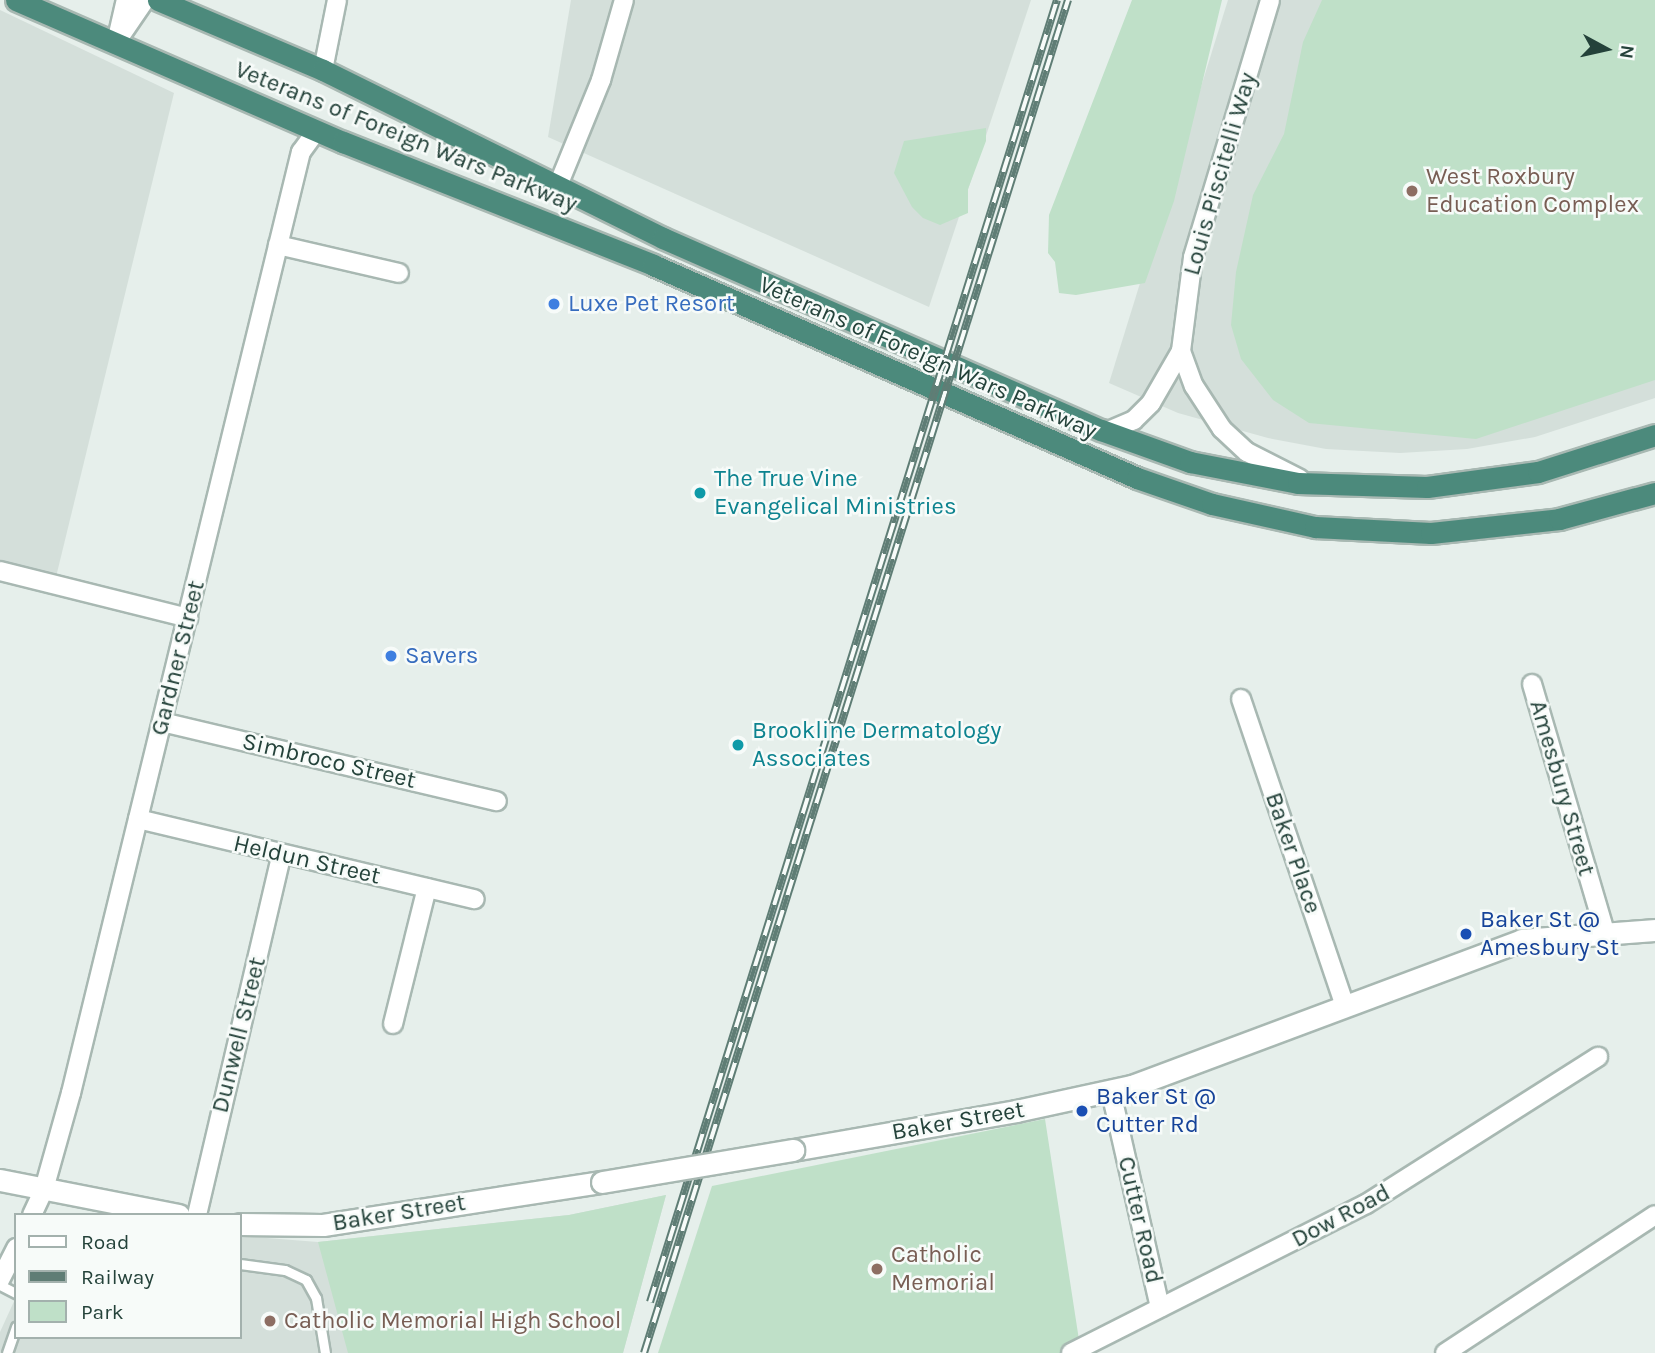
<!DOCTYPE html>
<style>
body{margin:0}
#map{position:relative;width:1655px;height:1353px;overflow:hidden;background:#e6efeb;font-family:Karla,sans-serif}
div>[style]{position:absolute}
.built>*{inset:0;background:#d4dfda}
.green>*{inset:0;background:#bfe0c8}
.roads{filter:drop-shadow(2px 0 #a8b8b2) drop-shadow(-2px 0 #a8b8b2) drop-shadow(0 2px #a8b8b2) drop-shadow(0 -2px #a8b8b2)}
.service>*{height:9px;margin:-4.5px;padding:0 4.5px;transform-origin:4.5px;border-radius:4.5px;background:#fff}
.minor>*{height:18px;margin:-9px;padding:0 9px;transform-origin:9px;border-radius:9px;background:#fff}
.tertiary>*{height:21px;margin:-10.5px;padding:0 10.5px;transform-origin:10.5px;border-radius:10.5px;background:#fff}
.trunk>*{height:21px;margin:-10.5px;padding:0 10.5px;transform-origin:10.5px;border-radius:10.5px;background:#4c8a7c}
.rail>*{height:8px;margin-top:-4px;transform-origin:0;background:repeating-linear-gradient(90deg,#f7fbf9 0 16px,#5f7d75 0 32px);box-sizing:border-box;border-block:2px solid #5f7d75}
.bridges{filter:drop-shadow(2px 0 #a8b8b2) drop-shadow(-2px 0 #a8b8b2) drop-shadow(0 2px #a8b8b2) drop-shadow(0 -2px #a8b8b2)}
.tertiary-bridge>*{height:21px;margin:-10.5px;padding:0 10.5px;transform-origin:10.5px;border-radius:10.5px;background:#fff}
.dots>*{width:19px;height:19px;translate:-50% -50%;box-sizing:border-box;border:4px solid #f7fbf9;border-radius:50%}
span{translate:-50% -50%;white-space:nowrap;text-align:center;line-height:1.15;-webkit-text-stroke:5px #f7fbf9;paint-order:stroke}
.street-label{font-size:24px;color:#24423a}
.education-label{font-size:24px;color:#785e54}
.left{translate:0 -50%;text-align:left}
.shop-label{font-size:24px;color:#366cbe}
.culture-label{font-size:24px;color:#0d838f}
.transit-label{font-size:24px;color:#164399}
.legend{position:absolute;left:14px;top:1213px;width:228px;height:126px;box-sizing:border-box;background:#f7fbf9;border:2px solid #a3b1ad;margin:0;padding:9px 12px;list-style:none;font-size:21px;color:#24423a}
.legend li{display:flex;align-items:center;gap:14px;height:35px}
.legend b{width:35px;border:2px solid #a3b1ad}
.north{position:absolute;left:1571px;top:14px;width:70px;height:70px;-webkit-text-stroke:5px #f7fbf9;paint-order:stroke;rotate:98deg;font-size:19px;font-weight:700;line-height:28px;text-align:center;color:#24423a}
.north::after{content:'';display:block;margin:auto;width:24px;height:32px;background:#24423a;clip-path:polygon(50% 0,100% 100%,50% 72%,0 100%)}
</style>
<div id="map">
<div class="built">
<i style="clip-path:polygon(571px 0,1031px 0,929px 307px,548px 137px)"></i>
<i style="clip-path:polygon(1228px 0,1655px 0,1655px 398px,1535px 437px,1467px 449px,1400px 453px,1326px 449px,1268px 438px,1178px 413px,1109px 383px)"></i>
<i style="clip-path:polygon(0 10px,174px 93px,56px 577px,0 563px)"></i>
<i style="clip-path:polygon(666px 1195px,623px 1353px,0 1353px,0 1332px,16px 1297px,16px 1337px,240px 1337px,240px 1236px,318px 1242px,569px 1215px)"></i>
</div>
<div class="green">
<i style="clip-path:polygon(1132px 0,1222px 0,1174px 201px,1145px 283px,1076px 295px,1059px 293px,1055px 262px,1048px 253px,1049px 215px)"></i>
<i style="clip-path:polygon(1322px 0,1655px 0,1655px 380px,1476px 439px,1309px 423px,1273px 400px,1241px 359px,1231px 325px,1236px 272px,1253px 195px,1284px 134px,1303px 42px)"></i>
<i style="clip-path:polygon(986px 128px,986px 141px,968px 189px,968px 213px,940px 225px,923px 218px,912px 207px,894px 173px,904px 141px)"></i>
<i style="clip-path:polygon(1045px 1119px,1081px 1353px,658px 1353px,712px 1186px)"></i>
<i style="clip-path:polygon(666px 1195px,623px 1353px,348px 1353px,318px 1242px,569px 1215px)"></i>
</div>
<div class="roads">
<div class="service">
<i style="left:240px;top:1264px;width:45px;rotate:7.6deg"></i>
<i style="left:285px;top:1270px;width:23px;rotate:25deg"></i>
<i style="left:306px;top:1280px;width:21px;rotate:61deg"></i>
<i style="left:316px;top:1298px;width:56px;rotate:80.7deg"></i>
<i style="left:0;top:1285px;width:18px;rotate:27deg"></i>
<i style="left:7px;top:1353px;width:28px;rotate:-71deg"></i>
</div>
<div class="minor">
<i style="left:118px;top:34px;width:35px;rotate:-77deg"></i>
<i style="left:115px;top:44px;width:53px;rotate:-55.7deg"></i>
<i style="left:323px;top:70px;width:71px;rotate:-78.7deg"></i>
<i style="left:557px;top:188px;width:117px;rotate:-67.8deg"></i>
<i style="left:601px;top:80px;width:83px;rotate:-74deg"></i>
<i style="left:278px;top:245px;width:124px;rotate:13deg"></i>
<i style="left:1181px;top:351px;width:37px;rotate:70deg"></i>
<i style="left:1194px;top:386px;width:51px;rotate:56.9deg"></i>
<i style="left:1222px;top:429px;width:34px;rotate:43deg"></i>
<i style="left:1247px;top:452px;width:59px;rotate:27deg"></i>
<i style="left:1106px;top:432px;width:30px;rotate:-23deg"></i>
<i style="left:1134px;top:420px;width:24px;rotate:-45deg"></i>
<i style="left:1151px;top:403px;width:60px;rotate:-60deg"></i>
<i style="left:1181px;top:351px;width:95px;rotate:-82.7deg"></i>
<i style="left:1193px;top:257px;width:268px;rotate:-73.3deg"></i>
<i style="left:0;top:571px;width:194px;rotate:14deg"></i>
<i style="left:1532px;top:684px;width:259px;rotate:73.6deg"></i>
<i style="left:1241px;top:699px;width:324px;rotate:71.3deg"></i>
<i style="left:162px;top:722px;width:344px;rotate:13.3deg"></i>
<i style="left:138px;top:819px;width:346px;rotate:13.4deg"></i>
<i style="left:393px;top:1024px;width:140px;rotate:-76deg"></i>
<i style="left:1111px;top:1092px;width:221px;rotate:77.2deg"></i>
<i style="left:32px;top:1215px;width:29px;rotate:-65deg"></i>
<i style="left:44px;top:1189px;width:100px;rotate:-74.3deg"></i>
<i style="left:71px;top:1093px;width:969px;rotate:-76.27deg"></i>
<i style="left:301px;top:152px;width:26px;rotate:-54deg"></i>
<i style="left:197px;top:1215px;width:369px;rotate:-76.8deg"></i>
<i style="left:0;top:1280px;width:36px;rotate:-63deg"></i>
<i style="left:1071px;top:1353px;width:330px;rotate:-26.8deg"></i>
<i style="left:1366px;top:1204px;width:275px;rotate:-32.4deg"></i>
<i style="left:1445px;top:1353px;width:251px;rotate:-33.3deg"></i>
</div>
<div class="tertiary">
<i style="left:793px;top:1150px;width:226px;rotate:-9.9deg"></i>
<i style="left:1016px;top:1111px;width:119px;rotate:-12.2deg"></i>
<i style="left:1132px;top:1086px;width:416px;rotate:-20.5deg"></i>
<i style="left:1522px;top:940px;width:133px;rotate:-4.3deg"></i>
<i style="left:0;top:1180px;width:182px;rotate:11.1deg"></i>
<i style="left:240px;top:1224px;width:83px;rotate:0.7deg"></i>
<i style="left:323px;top:1225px;width:282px;rotate:-8.8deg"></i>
</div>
<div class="trunk">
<i style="left:16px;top:0;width:357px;rotate:23.5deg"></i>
<i style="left:343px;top:142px;width:334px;rotate:21.6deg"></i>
<i style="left:653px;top:265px;width:529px;rotate:23.75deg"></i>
<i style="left:1137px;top:478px;width:79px;rotate:19.1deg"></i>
<i style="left:1212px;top:504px;width:106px;rotate:12.6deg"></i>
<i style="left:1315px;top:527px;width:116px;rotate:3deg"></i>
<i style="left:1431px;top:533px;width:129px;rotate:-6.2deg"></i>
<i style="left:1559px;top:519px;width:99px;rotate:-15.2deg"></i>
<i style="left:158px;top:0;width:179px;rotate:23deg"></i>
<i style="left:323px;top:70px;width:379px;rotate:26.3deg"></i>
<i style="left:663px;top:238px;width:478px;rotate:23.7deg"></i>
<i style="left:1101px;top:430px;width:95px;rotate:19.8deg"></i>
<i style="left:1190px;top:462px;width:110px;rotate:11deg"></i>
<i style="left:1298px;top:483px;width:129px;rotate:1.8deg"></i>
<i style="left:1427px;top:487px;width:112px;rotate:-7.7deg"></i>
<i style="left:1538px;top:472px;width:123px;rotate:-17.5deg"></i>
</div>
</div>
<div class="rail">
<i style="left:650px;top:1302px;width:1364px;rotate:-72.64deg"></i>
<i style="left:644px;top:1353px;width:1418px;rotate:-72.6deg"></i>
</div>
<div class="bridges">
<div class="tertiary-bridge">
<i style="left:602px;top:1182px;width:194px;rotate:-9.5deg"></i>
</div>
</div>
<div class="dots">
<i style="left:1412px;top:191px;background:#8d6e63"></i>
<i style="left:554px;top:304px;background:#3f7fe0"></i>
<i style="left:700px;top:493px;background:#0f9aa8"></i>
<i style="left:391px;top:656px;background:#3f7fe0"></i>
<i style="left:738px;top:745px;background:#0f9aa8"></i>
<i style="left:1466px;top:934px;background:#1a4fb4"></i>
<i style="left:1082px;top:1111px;background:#1a4fb4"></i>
<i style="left:877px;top:1269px;background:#8d6e63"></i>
<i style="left:270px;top:1321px;background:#8d6e63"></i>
</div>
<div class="street-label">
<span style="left:406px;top:137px;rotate:22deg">Veterans of Foreign Wars Parkway</span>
<span style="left:1220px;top:174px;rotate:-74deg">Louis Piscitelli Way</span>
<span style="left:928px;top:358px;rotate:24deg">Veterans of Foreign Wars Parkway</span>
<span style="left:178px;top:658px;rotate:-76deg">Gardner Street</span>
<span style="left:329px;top:761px;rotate:13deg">Simbroco Street</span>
<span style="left:1562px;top:788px;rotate:74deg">Amesbury Street</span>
<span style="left:1293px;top:853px;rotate:71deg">Baker Place</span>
<span style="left:307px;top:860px;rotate:13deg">Heldun Street</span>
<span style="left:239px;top:1035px;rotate:-76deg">Dunwell Street</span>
<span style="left:958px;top:1121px;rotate:-10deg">Baker Street</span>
<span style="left:399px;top:1213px;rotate:-9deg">Baker Street</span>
<span style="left:1341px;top:1216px;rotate:-28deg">Dow Road</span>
<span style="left:1140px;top:1220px;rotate:77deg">Cutter Road</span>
</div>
<div class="education-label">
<span class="left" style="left:1426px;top:191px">West Roxbury<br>Education Complex</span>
<span class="left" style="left:891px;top:1269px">Catholic<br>Memorial</span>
<span class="left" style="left:284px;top:1321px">Catholic Memorial High School</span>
</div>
<div class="shop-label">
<span class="left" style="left:568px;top:304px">Luxe Pet Resort</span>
<span class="left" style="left:405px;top:656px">Savers</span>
</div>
<div class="culture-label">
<span class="left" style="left:714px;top:493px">The True Vine<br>Evangelical Ministries</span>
<span class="left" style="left:752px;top:745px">Brookline Dermatology<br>Associates</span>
</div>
<div class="transit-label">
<span class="left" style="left:1480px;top:934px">Baker St @<br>Amesbury St</span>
<span class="left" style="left:1096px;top:1111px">Baker St @<br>Cutter Rd</span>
</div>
<ul class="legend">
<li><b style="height:9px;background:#fff"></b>Road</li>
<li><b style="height:9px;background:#5f7d75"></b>Railway</li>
<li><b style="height:19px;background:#bfe0c8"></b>Park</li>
</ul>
<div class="north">N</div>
</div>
